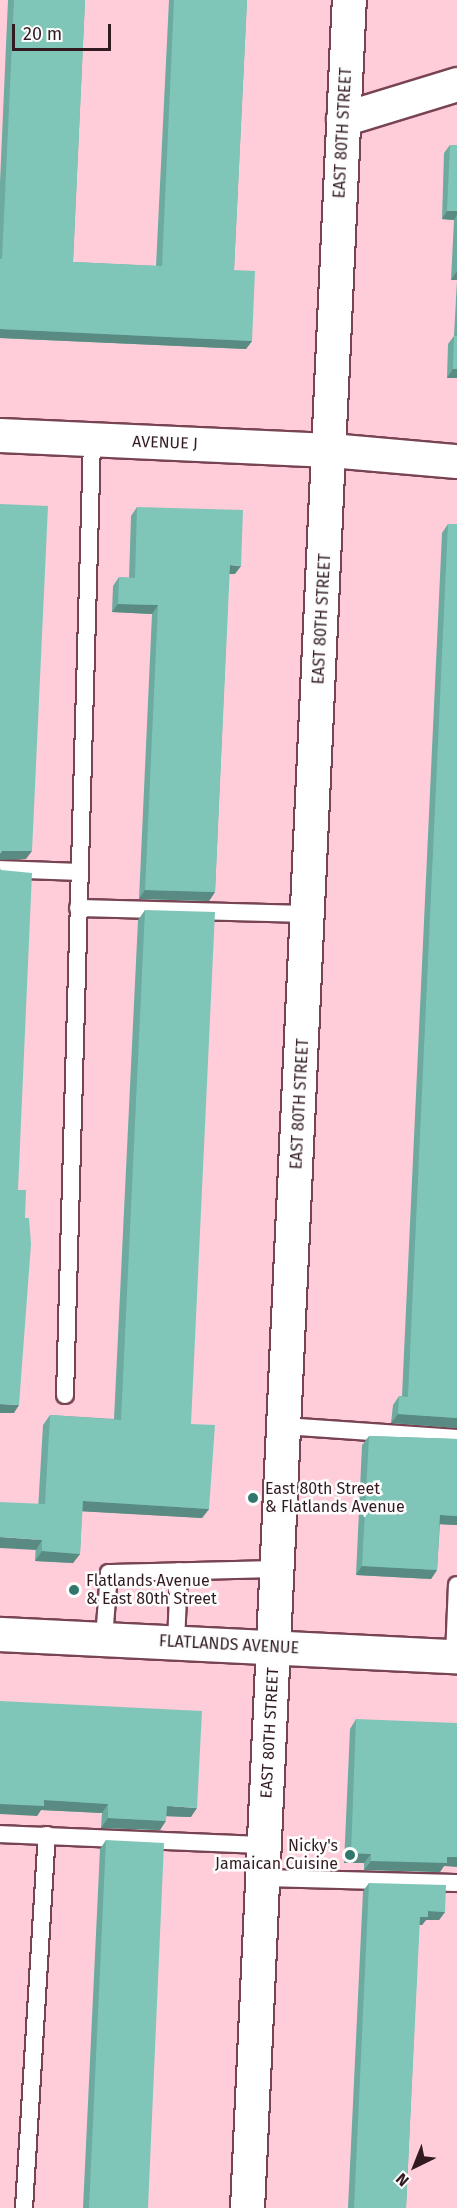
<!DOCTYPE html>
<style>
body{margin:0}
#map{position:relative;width:457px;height:2208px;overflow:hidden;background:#ffcdd9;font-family:"Fira Sans",sans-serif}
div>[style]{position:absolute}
.roads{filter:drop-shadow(2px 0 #784453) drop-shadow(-2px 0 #784453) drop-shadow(0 2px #784453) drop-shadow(0 -2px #784453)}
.lane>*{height:16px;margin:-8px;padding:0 8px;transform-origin:8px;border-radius:8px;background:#fff}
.street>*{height:33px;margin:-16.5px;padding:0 16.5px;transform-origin:16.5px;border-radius:16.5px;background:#fff}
.secondary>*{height:33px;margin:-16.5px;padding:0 16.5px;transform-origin:16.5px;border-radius:16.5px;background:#fff}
.wall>*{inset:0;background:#6daa9f}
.shaded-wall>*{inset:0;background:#598b82}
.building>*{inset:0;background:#7fc6b9}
.dots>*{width:16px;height:16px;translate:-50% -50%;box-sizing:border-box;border:3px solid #fdfdfd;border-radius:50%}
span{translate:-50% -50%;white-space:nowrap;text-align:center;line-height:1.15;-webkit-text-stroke:5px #fdfdfd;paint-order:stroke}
.street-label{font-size:16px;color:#311b21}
.poi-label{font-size:16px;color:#311b21}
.left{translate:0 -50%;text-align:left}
.right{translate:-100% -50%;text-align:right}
.north{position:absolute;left:385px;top:2136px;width:60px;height:60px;-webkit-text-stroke:4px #fdfdfd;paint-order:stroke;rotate:223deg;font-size:16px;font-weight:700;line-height:24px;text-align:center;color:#311b21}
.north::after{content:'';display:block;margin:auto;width:21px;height:27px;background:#311b21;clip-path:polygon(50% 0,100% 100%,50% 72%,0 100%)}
.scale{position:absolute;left:12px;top:24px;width:99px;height:27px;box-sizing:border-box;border:3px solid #311b21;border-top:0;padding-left:8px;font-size:18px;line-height:21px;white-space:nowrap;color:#311b21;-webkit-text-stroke:4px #fdfdfd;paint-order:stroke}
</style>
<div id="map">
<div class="roads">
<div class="lane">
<i style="left:0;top:869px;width:79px;rotate:2.2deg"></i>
<i style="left:78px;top:908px;width:230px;rotate:1.5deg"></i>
<i style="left:65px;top:1395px;width:955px;rotate:-88.38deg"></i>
<i style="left:285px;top:1426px;width:172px;rotate:4deg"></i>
<i style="left:104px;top:1639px;width:66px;rotate:-85.7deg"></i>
<i style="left:109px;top:1573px;width:169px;rotate:-1.4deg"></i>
<i style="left:176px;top:1643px;width:72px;rotate:-87.6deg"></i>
<i style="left:454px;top:1656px;width:71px;rotate:-87.6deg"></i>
<i style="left:0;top:1834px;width:265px;rotate:2.4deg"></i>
<i style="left:263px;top:1878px;width:194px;rotate:1.5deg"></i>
<i style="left:24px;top:2208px;width:374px;rotate:-86.5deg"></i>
</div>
<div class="street">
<i style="left:343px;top:119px;width:119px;rotate:-17.1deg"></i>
<i style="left:0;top:435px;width:330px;rotate:2.6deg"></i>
<i style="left:330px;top:450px;width:127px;rotate:5deg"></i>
</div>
<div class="secondary">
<i style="left:0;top:1634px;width:458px;rotate:2.8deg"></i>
<i style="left:247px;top:2208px;width:2210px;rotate:-87.36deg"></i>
</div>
</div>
<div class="wall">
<i style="clip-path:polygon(8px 0,85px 0,73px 262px,156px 266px,169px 0,247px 0,234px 270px,252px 341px,246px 349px,0 338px,0 182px)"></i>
<i style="clip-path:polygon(450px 145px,457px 145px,457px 378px,447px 378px,448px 344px,454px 336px,457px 280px,451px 280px,454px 220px,442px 219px,444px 153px)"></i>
<i style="clip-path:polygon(137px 507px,235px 574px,229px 574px,215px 892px,209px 901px,139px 899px,152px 614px,112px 612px,113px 586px,119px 577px,129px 578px,131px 516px)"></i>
<i style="clip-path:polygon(448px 524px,457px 524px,457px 1428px,391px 1423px,393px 1405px,399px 1396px,402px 1396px,442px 533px)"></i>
<i style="clip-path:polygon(145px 910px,191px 1424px,209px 1509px,202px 1518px,82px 1511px,80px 1554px,73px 1563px,35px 1561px,43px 1425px,50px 1415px,114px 1419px,138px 920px)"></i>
<i style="clip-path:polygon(369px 1436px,457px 1439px,457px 1525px,440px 1524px,437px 1570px,431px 1579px,356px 1575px,362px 1445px)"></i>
<i style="clip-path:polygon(0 1701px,191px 1817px,166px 1816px,160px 1830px,101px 1828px,102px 1813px,41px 1810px,37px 1816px)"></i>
<i style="clip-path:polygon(356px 1719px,444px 1866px,440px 1872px,364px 1870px,364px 1863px,344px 1863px,350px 1729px)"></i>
<i style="clip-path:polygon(106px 1840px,148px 2208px,83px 2208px,100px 1849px)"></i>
<i style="clip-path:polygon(369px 1883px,445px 1912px,439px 1920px,426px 1920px,422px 1925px,419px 1925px,406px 2208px,348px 2208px,363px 1891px)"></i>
</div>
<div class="shaded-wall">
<i style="clip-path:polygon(447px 211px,457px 211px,457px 215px,454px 220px,442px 219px)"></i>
<i style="clip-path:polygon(457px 271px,457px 280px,451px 280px)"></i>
<i style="clip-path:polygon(0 329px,252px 341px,246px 349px,0 338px)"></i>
<i style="clip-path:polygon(453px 369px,457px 369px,457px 378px,447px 378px)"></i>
<i style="clip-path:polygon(230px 565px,241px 566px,235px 574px,223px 574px)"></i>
<i style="clip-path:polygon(118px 604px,158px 605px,152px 614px,112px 612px)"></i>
<i style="clip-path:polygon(2px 851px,32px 851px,26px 859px,0 860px,0 853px)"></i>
<i style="clip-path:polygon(145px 890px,215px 892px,209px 901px,139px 899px)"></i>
<i style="clip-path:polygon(0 1404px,19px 1405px,14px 1413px,0 1413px)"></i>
<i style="clip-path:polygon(398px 1414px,457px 1418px,457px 1428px,391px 1423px)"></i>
<i style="clip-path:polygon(83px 1501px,209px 1509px,202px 1518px,76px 1511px)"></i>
<i style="clip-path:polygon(440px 1515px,457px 1516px,457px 1525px,434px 1524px)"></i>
<i style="clip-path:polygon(0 1537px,42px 1540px,36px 1550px,0 1548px)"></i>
<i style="clip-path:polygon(42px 1551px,80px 1554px,73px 1563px,35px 1561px)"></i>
<i style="clip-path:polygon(362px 1566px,437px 1570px,431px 1579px,356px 1575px)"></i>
<i style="clip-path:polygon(44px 1800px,108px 1804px,102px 1813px,41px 1810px,37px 1816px,0 1814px,0 1804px)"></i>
<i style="clip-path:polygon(167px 1806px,197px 1808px,191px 1817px,160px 1816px)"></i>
<i style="clip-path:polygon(108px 1818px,166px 1821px,160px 1830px,101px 1828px)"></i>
<i style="clip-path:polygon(351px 1853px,371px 1854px,364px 1863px,344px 1863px)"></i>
<i style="clip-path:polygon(447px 1857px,457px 1857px,457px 1867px,444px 1866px,440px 1872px,364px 1870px,371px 1861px)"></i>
<i style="clip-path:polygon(428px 1911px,445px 1912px,439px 1920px,426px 1920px,422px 1925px,414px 1925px,420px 1917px)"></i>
</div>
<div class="building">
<i style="clip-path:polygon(14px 0,85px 0,73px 262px,162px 266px,174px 0,247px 0,234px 270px,255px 271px,252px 341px,0 329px,0 259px,2px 259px)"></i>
<i style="clip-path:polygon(450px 145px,457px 145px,457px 211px,447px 211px)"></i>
<i style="clip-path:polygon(454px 336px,457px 336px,457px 369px,453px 369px)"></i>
<i style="clip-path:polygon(0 504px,48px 506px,32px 851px,2px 851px,0 854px)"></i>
<i style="clip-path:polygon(137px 507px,243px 510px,241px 566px,230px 565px,215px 892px,145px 890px,158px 605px,118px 604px,119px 577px,135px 578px)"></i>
<i style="clip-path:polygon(448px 524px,457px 524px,457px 1418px,398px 1414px,399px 1396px,408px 1397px)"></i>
<i style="clip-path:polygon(0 868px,1px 870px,32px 873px,18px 1190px,26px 1190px,25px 1218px,29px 1218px,31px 1244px,19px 1405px,0 1404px)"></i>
<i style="clip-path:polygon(145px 910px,215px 912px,191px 1424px,215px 1425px,209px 1509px,83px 1501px,80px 1554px,42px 1551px,42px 1540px,0 1537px,0 1502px,45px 1504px,50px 1415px,121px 1420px)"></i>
<i style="clip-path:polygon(369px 1436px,457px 1439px,457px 1516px,440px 1515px,437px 1570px,362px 1566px)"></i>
<i style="clip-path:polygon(0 1701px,202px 1711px,197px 1808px,167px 1806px,166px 1821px,108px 1818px,108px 1804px,44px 1800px,44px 1806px,0 1804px)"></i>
<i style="clip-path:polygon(356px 1719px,457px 1723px,457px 1857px,447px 1857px,447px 1863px,371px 1861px,371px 1854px,351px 1853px)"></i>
<i style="clip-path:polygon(106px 1840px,164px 1843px,148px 2208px,89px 2208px)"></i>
<i style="clip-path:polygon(369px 1883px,446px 1885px,445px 1912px,428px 1911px,428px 1917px,420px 1917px,406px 2208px,354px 2208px)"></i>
</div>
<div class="dots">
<i style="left:253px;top:1498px;background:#30766c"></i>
<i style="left:74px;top:1590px;background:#30766c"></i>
<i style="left:350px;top:1855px;background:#30766c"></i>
</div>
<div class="street-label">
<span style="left:343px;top:133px;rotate:-87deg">EAST 80TH STREET</span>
<span style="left:165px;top:443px;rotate:2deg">AVENUE J</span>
<span style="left:322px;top:619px;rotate:-87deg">EAST 80TH STREET</span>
<span style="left:300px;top:1104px;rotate:-87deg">EAST 80TH STREET</span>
<span style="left:229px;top:1645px;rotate:3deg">FLATLANDS AVENUE</span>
<span style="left:270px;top:1733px;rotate:-87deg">EAST 80TH STREET</span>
</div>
<div class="poi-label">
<span class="left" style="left:265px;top:1498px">East 80th Street<br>&amp; Flatlands Avenue</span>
<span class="left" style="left:86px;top:1590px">Flatlands Avenue<br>&amp; East 80th Street</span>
<span class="right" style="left:338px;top:1855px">Nicky's<br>Jamaican Cuisine</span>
</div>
<div class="north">N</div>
<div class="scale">20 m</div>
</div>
